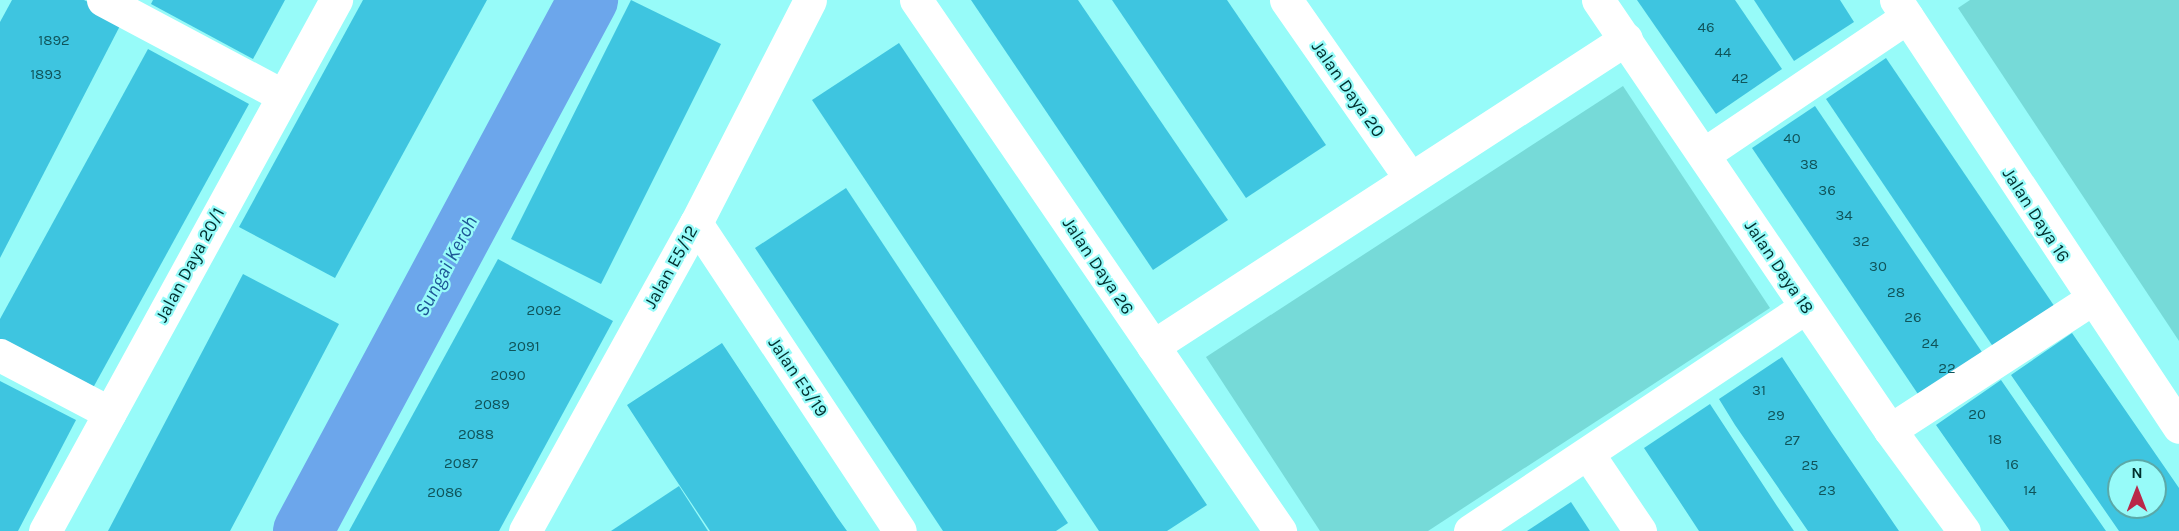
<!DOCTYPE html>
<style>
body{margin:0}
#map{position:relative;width:2179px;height:531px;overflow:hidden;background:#97fbf9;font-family:Karla,sans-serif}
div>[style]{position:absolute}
.green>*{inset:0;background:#76dad8}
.river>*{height:60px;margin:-30px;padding:0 30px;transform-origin:30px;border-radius:30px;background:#6ca6eb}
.building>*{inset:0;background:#3ec5e0}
.minor>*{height:33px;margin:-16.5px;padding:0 16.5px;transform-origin:16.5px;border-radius:16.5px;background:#fff}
span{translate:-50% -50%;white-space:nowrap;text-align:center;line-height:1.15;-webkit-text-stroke:4.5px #97fbf9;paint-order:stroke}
.number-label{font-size:15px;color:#10545a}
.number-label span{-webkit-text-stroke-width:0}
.street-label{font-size:18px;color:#002f2e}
.water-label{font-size:20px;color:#1e5797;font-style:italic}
.north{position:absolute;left:2107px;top:459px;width:60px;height:60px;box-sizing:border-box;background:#97fbf9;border:2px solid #5ba9a8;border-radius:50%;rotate:0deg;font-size:16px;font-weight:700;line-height:24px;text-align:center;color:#002f2e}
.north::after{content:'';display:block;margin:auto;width:21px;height:27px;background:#b92849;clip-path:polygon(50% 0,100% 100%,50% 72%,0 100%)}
</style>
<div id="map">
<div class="green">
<i style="clip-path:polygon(1970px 0,2179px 0,2179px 341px,1958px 8px)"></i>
<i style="clip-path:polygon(1623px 86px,1770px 308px,1428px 531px,1320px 531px,1206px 357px)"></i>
</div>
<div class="river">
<i style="left:303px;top:531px;width:603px;rotate:-61.78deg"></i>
</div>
<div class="building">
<i style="clip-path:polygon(12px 0,84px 0,123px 20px,0 258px,0 22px)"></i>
<i style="clip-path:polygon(153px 0,285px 0,253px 59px,151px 4px)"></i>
<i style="clip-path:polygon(363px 0,487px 0,335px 278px,239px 227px)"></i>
<i style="clip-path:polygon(631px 0,721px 44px,601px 284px,511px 239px)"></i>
<i style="clip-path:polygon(971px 0,1078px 0,1228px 220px,1153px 270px)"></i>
<i style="clip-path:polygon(1112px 0,1227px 0,1326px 145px,1246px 198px)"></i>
<i style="clip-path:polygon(1637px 0,1735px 0,1782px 69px,1716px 114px)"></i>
<i style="clip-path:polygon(1754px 0,1840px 0,1854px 22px,1794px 61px)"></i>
<i style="clip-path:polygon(899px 43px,1207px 505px,1167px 531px,1099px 531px,812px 100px)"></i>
<i style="clip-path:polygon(148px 49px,249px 104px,88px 397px,0 349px,0 319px)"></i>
<i style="clip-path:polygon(1886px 58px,2059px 313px,1998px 354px,1826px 99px)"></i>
<i style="clip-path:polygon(1815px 106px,1988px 361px,1924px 403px,1752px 148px)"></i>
<i style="clip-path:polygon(846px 188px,1068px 523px,1056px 531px,943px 531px,755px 248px)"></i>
<i style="clip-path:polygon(498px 259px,613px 321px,499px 531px,349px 531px)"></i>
<i style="clip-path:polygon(243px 274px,339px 324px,246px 501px,230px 531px,108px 531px)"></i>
<i style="clip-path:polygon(evenodd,2072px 333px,2179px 488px,2179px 531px,2119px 531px,2011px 375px,2072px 333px,2119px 471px,2155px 471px,2155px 507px,2119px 507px,2119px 471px)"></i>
<i style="clip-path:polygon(722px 343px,837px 517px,847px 531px,710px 531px,668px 468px,627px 405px)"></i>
<i style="clip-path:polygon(1782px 357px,1832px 433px,1899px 531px,1808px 531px,1735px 425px,1719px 399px)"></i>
<i style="clip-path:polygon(2001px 380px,2037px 432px,2106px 531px,2010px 531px,1936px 425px)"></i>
<i style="clip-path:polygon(0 381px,76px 420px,18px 531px,0 531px)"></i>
<i style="clip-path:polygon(1710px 404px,1777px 506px,1794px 531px,1699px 531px,1678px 499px,1644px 448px)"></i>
<i style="clip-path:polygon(679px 486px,708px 531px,611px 531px)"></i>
<i style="clip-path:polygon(1571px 502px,1590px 531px,1527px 531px)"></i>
</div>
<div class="minor">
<i style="left:103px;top:0;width:203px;rotate:28deg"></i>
<i style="left:916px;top:0;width:644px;rotate:55.57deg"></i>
<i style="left:1286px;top:0;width:217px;rotate:55.1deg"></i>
<i style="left:1598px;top:0;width:520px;rotate:55.82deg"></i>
<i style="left:1890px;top:430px;width:125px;rotate:53.8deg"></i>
<i style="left:1896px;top:0;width:512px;rotate:56.47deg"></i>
<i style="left:1704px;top:154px;width:245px;rotate:-34deg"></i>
<i style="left:696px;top:223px;width:369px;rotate:56.5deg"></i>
<i style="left:1153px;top:346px;width:564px;rotate:-32.99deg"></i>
<i style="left:0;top:355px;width:124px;rotate:27.8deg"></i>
<i style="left:1890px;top:430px;width:241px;rotate:-33deg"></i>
<i style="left:1588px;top:454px;width:93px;rotate:56deg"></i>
<i style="left:45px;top:531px;width:606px;rotate:-61.28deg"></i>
<i style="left:525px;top:531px;width:352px;rotate:-61deg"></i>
<i style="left:696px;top:223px;width:250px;rotate:-62.9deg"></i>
<i style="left:1470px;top:531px;width:404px;rotate:-33.7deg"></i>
</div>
<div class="number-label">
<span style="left:1706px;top:28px">46</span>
<span style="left:54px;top:41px">1892</span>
<span style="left:1723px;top:53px">44</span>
<span style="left:46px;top:75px">1893</span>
<span style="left:1740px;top:79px">42</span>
<span style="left:1792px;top:139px">40</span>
<span style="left:1809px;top:165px">38</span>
<span style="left:1827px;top:191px">36</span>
<span style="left:1844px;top:216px">34</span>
<span style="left:1861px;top:242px">32</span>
<span style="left:1878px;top:267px">30</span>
<span style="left:1896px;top:293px">28</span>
<span style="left:544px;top:311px">2092</span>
<span style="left:1913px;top:318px">26</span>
<span style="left:1930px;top:344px">24</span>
<span style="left:524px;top:347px">2091</span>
<span style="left:1947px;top:369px">22</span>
<span style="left:508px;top:376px">2090</span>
<span style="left:1759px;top:391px">31</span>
<span style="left:492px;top:405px">2089</span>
<span style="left:1977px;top:415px">20</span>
<span style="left:1776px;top:416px">29</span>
<span style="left:476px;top:435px">2088</span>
<span style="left:1995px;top:440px">18</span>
<span style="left:1792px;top:441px">27</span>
<span style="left:461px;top:464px">2087</span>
<span style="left:2012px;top:465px">16</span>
<span style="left:1810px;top:466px">25</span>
<span style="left:1827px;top:491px">23</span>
<span style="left:2030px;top:491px">14</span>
<span style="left:445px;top:493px">2086</span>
</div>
<div class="street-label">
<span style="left:1348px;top:89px;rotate:55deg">Jalan Daya 20</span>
<span style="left:2036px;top:215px;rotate:57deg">Jalan Daya 16</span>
<span style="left:190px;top:265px;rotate:-62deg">Jalan Daya 20/1</span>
<span style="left:1098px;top:266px;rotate:56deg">Jalan Daya 26</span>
<span style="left:671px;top:267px;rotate:-61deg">Jalan E5/12</span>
<span style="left:1779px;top:267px;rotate:56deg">Jalan Daya 18</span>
<span style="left:798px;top:377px;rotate:56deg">Jalan E5/19</span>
</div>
<div class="water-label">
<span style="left:446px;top:266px;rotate:-62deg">Sungai Keroh</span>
</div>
<div class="north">N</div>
</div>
